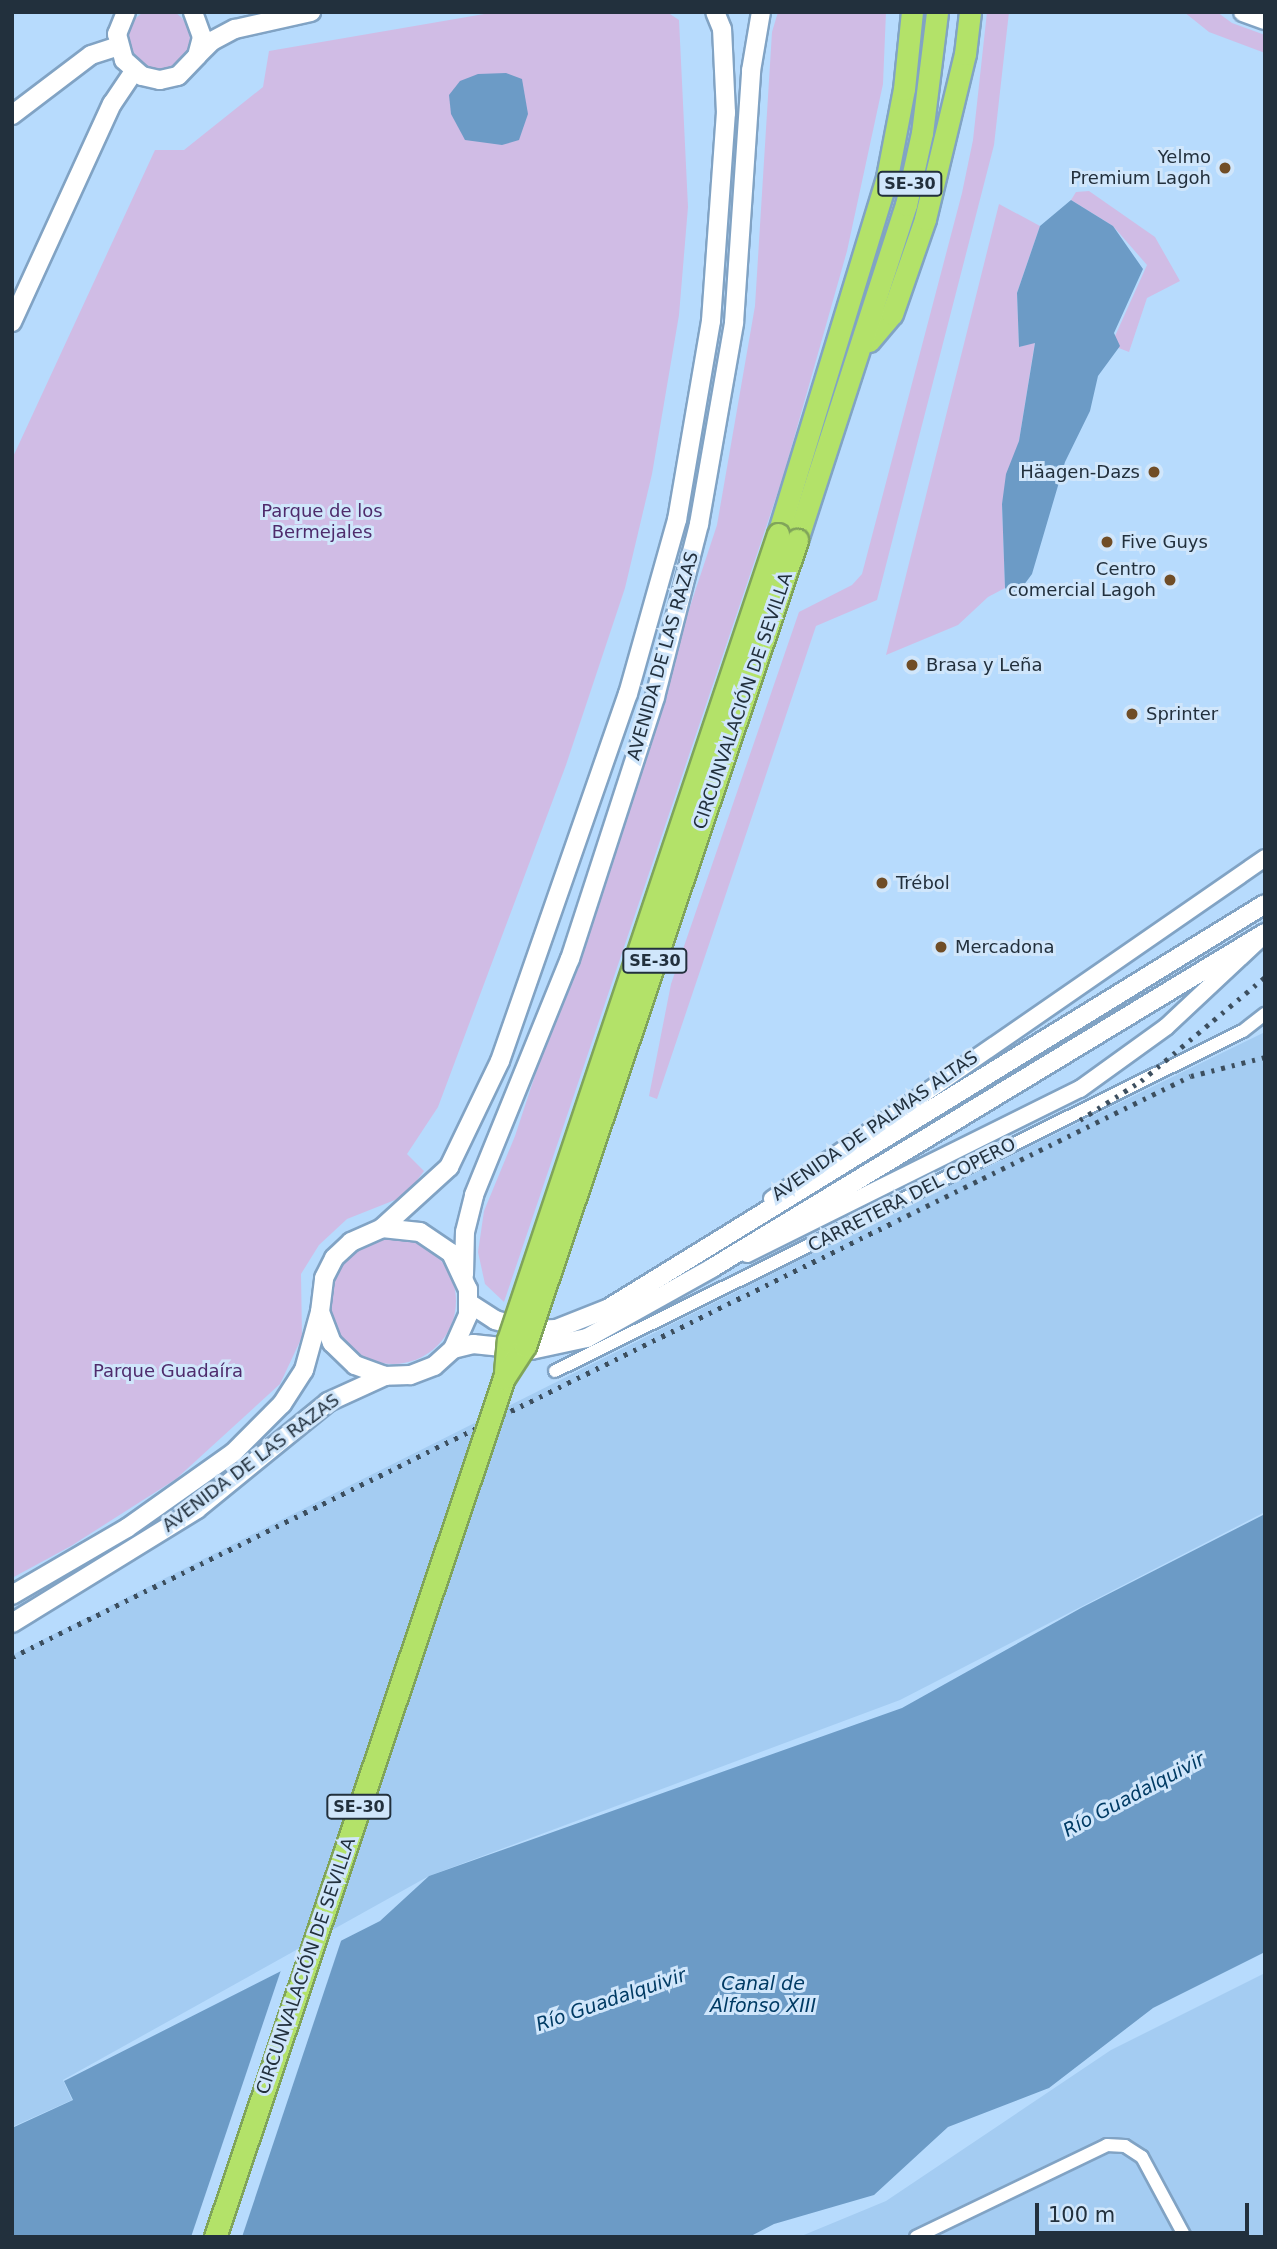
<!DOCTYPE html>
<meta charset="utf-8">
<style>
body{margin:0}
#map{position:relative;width:1277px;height:2249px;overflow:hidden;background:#b7dbfd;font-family:"DejaVu Sans",sans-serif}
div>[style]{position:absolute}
.built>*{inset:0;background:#a4ccf2}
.green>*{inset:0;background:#d0bce5}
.round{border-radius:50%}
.water>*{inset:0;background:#6c9bc6}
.pier>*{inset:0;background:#b7dbfd}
.roads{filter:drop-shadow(2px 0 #81a3c4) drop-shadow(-2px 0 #81a3c4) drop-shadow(0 2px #81a3c4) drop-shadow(0 -2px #81a3c4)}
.minor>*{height:12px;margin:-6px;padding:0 6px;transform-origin:6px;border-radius:6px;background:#fff}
.tertiary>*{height:16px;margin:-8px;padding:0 8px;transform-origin:8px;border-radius:8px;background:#fff}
.secondary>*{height:18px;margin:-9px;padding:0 9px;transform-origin:9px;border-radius:9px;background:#fff}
.motorway>*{height:21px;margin:-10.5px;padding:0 10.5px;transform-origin:10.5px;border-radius:10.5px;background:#b3e269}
.rail>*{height:4.5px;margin-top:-2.25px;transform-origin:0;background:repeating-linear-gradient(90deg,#3c4e5e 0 3.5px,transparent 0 10.5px)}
.bridges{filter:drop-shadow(2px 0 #80a45a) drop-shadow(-2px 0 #80a45a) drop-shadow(0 2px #80a45a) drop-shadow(0 -2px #80a45a)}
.motorway-bridge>*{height:21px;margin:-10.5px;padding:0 10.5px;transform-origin:10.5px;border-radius:10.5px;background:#b3e269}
.dots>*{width:19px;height:19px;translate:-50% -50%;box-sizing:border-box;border:4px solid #d0e6fb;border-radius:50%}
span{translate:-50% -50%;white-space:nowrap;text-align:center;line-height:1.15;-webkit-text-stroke:6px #d0e6fb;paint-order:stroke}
.shield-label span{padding:2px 5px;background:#d0e6fb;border:2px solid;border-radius:5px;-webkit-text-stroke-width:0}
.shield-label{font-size:16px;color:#22303d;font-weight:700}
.poi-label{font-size:18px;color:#22303d}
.right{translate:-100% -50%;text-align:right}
.left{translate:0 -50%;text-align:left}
.park-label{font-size:18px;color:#4e2b6c}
.street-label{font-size:18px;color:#22303d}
.water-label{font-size:19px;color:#003b64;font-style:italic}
.frame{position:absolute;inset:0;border:14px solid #22303d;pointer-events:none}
.scale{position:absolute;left:1035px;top:2203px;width:214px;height:32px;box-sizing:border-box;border:4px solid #22303d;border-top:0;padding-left:9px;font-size:21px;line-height:24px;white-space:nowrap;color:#22303d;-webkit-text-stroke:5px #d0e6fb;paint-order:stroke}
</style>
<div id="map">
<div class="built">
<i style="clip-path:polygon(1265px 1032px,1265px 1512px,900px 1700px,429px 1876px,63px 2080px,72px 2100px,12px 2127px,12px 1655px,887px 1216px)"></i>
<i style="clip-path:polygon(1265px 1973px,1265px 2237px,799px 2237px,886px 2201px,1111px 2050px)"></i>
</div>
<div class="green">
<i class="round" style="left:128px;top:8px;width:62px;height:62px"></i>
<i style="clip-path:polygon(496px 12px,667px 12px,679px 20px,688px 207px,679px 315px,652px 474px,625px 588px,566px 765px,438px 1107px,407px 1154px,424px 1171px,405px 1196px,347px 1219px,319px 1245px,301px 1274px,302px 1337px,280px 1384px,176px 1479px,71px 1546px,12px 1578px,12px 459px,155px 150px,184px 150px,263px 87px,269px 51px)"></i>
<i style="clip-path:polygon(778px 12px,886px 12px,883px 84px,847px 251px,783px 477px,504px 1302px,485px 1284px,478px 1252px,484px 1211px,515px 1136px,717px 525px,755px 306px,772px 32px)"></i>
<i style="clip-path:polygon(987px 12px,1009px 12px,994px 145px,877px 600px,816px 626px,657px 1099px,649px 1096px,671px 984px,799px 612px,852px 585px,862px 574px,962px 193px,973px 140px)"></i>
<i style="clip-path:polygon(1184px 12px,1217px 12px,1232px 23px,1265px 35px,1265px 53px,1209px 32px)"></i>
<i style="clip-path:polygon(1089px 191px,1155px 237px,1180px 281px,1147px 298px,1129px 352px,1111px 345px,1147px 265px,1113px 226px,1071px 200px,1076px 192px)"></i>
<i style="clip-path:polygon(999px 204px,1040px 226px,1017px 293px,1019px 347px,1035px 342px,1019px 441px,1002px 504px,1005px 588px,988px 597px,958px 625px,886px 655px)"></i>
<i class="round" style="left:330px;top:1238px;width:126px;height:126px"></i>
</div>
<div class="water">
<i style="clip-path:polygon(478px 74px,506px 73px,522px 79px,528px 114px,519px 140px,502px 145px,465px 140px,451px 114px,449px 95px,460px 81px)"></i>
<i style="clip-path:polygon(1071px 200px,1113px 226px,1143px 269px,1114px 333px,1120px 346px,1098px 376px,1090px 411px,1065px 462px,1032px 574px,1018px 593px,1011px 593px,1005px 588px,1002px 504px,1006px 474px,1019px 441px,1035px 343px,1019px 347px,1017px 293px,1040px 226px)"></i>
<i style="clip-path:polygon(1265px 1514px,1265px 1952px,1153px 2008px,1049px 2088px,948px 2127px,874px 2195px,774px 2224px,749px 2237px,12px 2237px,12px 2128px,73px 2100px,64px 2081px,380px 1921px,429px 1876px,902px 1708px,1081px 1608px)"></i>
</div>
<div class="pier">
<i style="clip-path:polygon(342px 1938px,242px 2237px,191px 2237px,281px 1970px)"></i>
</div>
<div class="roads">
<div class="minor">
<i style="left:555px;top:1371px;width:767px;rotate:-26.3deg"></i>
<i style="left:1243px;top:1031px;width:28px;rotate:-38deg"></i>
<i style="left:916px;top:2237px;width:212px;rotate:-25.7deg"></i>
<i style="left:1107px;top:2145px;width:18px;rotate:3deg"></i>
<i style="left:1125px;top:2146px;width:20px;rotate:33deg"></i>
<i style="left:1142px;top:2157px;width:91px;rotate:61.7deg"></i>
</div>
<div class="tertiary">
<i style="left:772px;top:1199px;width:599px;rotate:-34.67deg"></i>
<i style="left:747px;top:1254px;width:372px;rotate:-26.4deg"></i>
<i style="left:1080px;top:1089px;width:106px;rotate:-35.8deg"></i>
<i style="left:1166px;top:1027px;width:126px;rotate:-43.1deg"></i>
</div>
<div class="secondary">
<i style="left:126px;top:12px;width:24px;rotate:112deg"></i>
<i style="left:117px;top:34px;width:27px;rotate:75deg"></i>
<i style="left:124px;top:60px;width:24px;rotate:42deg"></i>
<i style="left:142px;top:76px;width:18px;rotate:13deg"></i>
<i style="left:160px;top:80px;width:18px;rotate:-13deg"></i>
<i style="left:178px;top:76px;width:28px;rotate:-46deg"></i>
<i style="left:197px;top:56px;width:20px;rotate:-75deg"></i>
<i style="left:202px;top:37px;width:27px;rotate:-110deg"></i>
<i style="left:1243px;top:12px;width:23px;rotate:20deg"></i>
<i style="left:197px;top:56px;width:21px;rotate:-45deg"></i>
<i style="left:212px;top:41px;width:26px;rotate:-28deg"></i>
<i style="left:235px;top:29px;width:78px;rotate:-12.6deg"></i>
<i style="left:12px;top:115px;width:99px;rotate:-37.2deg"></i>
<i style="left:91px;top:55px;width:28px;rotate:-18deg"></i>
<i style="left:12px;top:322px;width:240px;rotate:-65.4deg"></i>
<i style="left:112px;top:104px;width:40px;rotate:-56deg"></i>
<i style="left:382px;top:1228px;width:91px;rotate:-42.3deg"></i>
<i style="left:449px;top:1167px;width:118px;rotate:-64.3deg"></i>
<i style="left:500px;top:1061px;width:389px;rotate:-70.8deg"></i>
<i style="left:628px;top:694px;width:181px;rotate:-74.3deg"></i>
<i style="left:677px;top:520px;width:202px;rotate:-80.3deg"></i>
<i style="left:711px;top:321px;width:209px;rotate:-85.9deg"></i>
<i style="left:726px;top:113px;width:84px;rotate:-92.7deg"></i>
<i style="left:722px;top:29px;width:18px;rotate:-112deg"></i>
<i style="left:464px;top:1275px;width:43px;rotate:-88.7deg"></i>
<i style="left:465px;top:1232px;width:38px;rotate:-76deg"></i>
<i style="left:474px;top:1195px;width:255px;rotate:-67.9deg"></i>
<i style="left:570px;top:959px;width:275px;rotate:-72deg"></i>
<i style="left:655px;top:697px;width:179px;rotate:-75.7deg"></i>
<i style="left:699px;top:524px;width:204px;rotate:-80.1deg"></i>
<i style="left:734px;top:323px;width:253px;rotate:-86.1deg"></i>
<i style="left:751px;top:71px;width:60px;rotate:-80.4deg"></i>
<i style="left:469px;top:1303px;width:31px;rotate:33deg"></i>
<i style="left:495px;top:1320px;width:36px;rotate:16deg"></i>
<i style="left:530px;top:1330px;width:26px;rotate:-2deg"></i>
<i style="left:556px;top:1329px;width:57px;rotate:-21.6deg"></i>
<i style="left:609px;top:1308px;width:770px;rotate:-31.63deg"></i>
<i style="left:453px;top:1349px;width:21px;rotate:-14deg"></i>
<i style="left:473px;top:1344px;width:58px;rotate:5.9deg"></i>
<i style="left:531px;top:1350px;width:57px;rotate:-12.1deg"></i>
<i style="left:587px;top:1338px;width:143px;rotate:-29.2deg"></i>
<i style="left:712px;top:1268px;width:647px;rotate:-31.21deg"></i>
<i style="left:12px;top:1595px;width:133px;rotate:-30.2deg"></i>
<i style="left:127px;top:1528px;width:130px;rotate:-35.3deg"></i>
<i style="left:233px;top:1453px;width:69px;rotate:-45deg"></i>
<i style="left:282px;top:1404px;width:40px;rotate:-57.1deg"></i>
<i style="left:304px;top:1370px;width:60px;rotate:-74.6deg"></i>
<i style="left:320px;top:1312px;width:34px;rotate:-83deg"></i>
<i style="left:324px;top:1278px;width:22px;rotate:-63deg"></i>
<i style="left:334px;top:1258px;width:23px;rotate:-43deg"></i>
<i style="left:351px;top:1242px;width:34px;rotate:-24deg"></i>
<i style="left:382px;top:1228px;width:38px;rotate:6deg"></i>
<i style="left:420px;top:1232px;width:37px;rotate:34deg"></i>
<i style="left:451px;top:1253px;width:40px;rotate:65deg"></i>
<i style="left:468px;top:1289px;width:26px;rotate:90deg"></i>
<i style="left:468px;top:1315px;width:37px;rotate:114deg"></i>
<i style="left:453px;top:1349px;width:25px;rotate:138deg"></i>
<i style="left:434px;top:1366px;width:26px;rotate:159deg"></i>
<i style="left:410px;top:1375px;width:25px;rotate:178deg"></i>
<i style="left:385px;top:1376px;width:32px;rotate:-160deg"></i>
<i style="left:355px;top:1365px;width:32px;rotate:-136deg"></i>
<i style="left:332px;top:1343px;width:33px;rotate:-111deg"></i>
<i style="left:12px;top:1623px;width:217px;rotate:-31.6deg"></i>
<i style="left:197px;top:1509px;width:169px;rotate:-39.2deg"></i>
<i style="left:328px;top:1402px;width:63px;rotate:-24.5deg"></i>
</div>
<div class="motorway">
<i style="left:869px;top:341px;width:35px;rotate:-50deg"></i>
<i style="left:892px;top:314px;width:101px;rotate:-70.8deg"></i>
<i style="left:925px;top:219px;width:170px;rotate:-76.4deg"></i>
<i style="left:965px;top:54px;width:42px;rotate:-83.2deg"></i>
<i style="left:778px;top:534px;width:373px;rotate:-73deg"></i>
<i style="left:887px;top:177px;width:90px;rotate:-79.1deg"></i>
<i style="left:904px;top:89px;width:77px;rotate:-84.1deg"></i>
<i style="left:797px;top:540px;width:352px;rotate:-72deg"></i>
<i style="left:906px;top:205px;width:74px;rotate:-77.5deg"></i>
<i style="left:922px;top:133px;width:122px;rotate:-82.9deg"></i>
</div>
</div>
<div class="rail">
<i style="left:1080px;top:1120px;width:72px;rotate:-32.6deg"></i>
<i style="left:1141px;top:1081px;width:162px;rotate:-40deg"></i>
<i style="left:898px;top:1220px;width:326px;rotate:-26.2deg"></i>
<i style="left:1191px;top:1076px;width:76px;rotate:-14.4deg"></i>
<i style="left:12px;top:1657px;width:981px;rotate:-26.25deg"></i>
</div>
<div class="bridges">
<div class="motorway-bridge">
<i style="left:505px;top:1372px;width:32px;rotate:-85deg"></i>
<i style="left:508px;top:1340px;width:850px;rotate:-71.48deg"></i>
<i style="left:215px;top:2237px;width:906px;rotate:-71.41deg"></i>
<i style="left:504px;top:1378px;width:38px;rotate:-57deg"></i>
<i style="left:525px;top:1346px;width:851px;rotate:-71.35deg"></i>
</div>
</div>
<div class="dots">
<i style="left:1225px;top:168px;background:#704d26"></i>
<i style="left:1154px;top:472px;background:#704d26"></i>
<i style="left:1107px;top:542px;background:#704d26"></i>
<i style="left:1170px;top:580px;background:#704d26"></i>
<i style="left:912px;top:665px;background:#704d26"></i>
<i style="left:1132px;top:714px;background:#704d26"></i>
<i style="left:882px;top:883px;background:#704d26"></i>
<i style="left:941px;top:947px;background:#704d26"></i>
</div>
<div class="shield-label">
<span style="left:910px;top:184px">SE-30</span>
<span style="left:655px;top:961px">SE-30</span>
<span style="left:359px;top:1807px">SE-30</span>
</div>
<div class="poi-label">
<span class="right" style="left:1211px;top:168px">Yelmo<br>Premium Lagoh</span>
<span class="right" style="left:1140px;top:472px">Häagen-Dazs</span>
<span class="left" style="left:1121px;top:542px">Five Guys</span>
<span class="right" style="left:1156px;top:580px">Centro<br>comercial Lagoh</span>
<span class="left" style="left:926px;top:665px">Brasa y Leña</span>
<span class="left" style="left:1146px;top:714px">Sprinter</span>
<span class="left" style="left:896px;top:883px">Trébol</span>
<span class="left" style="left:955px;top:947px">Mercadona</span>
</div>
<div class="park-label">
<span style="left:322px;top:522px">Parque de los<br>Bermejales</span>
<span style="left:168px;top:1371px">Parque Guadaíra</span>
</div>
<div class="street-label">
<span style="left:663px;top:656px;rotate:-74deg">AVENIDA DE LAS RAZAS</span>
<span style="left:743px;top:701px;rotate:-71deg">CIRCUNVALACIÓN DE SEVILLA</span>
<span style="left:875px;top:1126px;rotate:-35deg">AVENIDA DE PALMAS ALTAS</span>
<span style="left:912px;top:1195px;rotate:-27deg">CARRETERA DEL COPERO</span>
<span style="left:251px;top:1463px;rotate:-37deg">AVENIDA DE LAS RAZAS</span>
<span style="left:306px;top:1966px;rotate:-71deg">CIRCUNVALACIÓN DE SEVILLA</span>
</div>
<div class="water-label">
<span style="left:1134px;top:1795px;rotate:-28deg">Río Guadalquivir</span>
<span style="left:763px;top:1995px">Canal de<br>Alfonso XIII</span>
<span style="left:611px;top:2000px;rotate:-19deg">Río Guadalquivir</span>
</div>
<div class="frame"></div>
<div class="scale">100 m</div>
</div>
